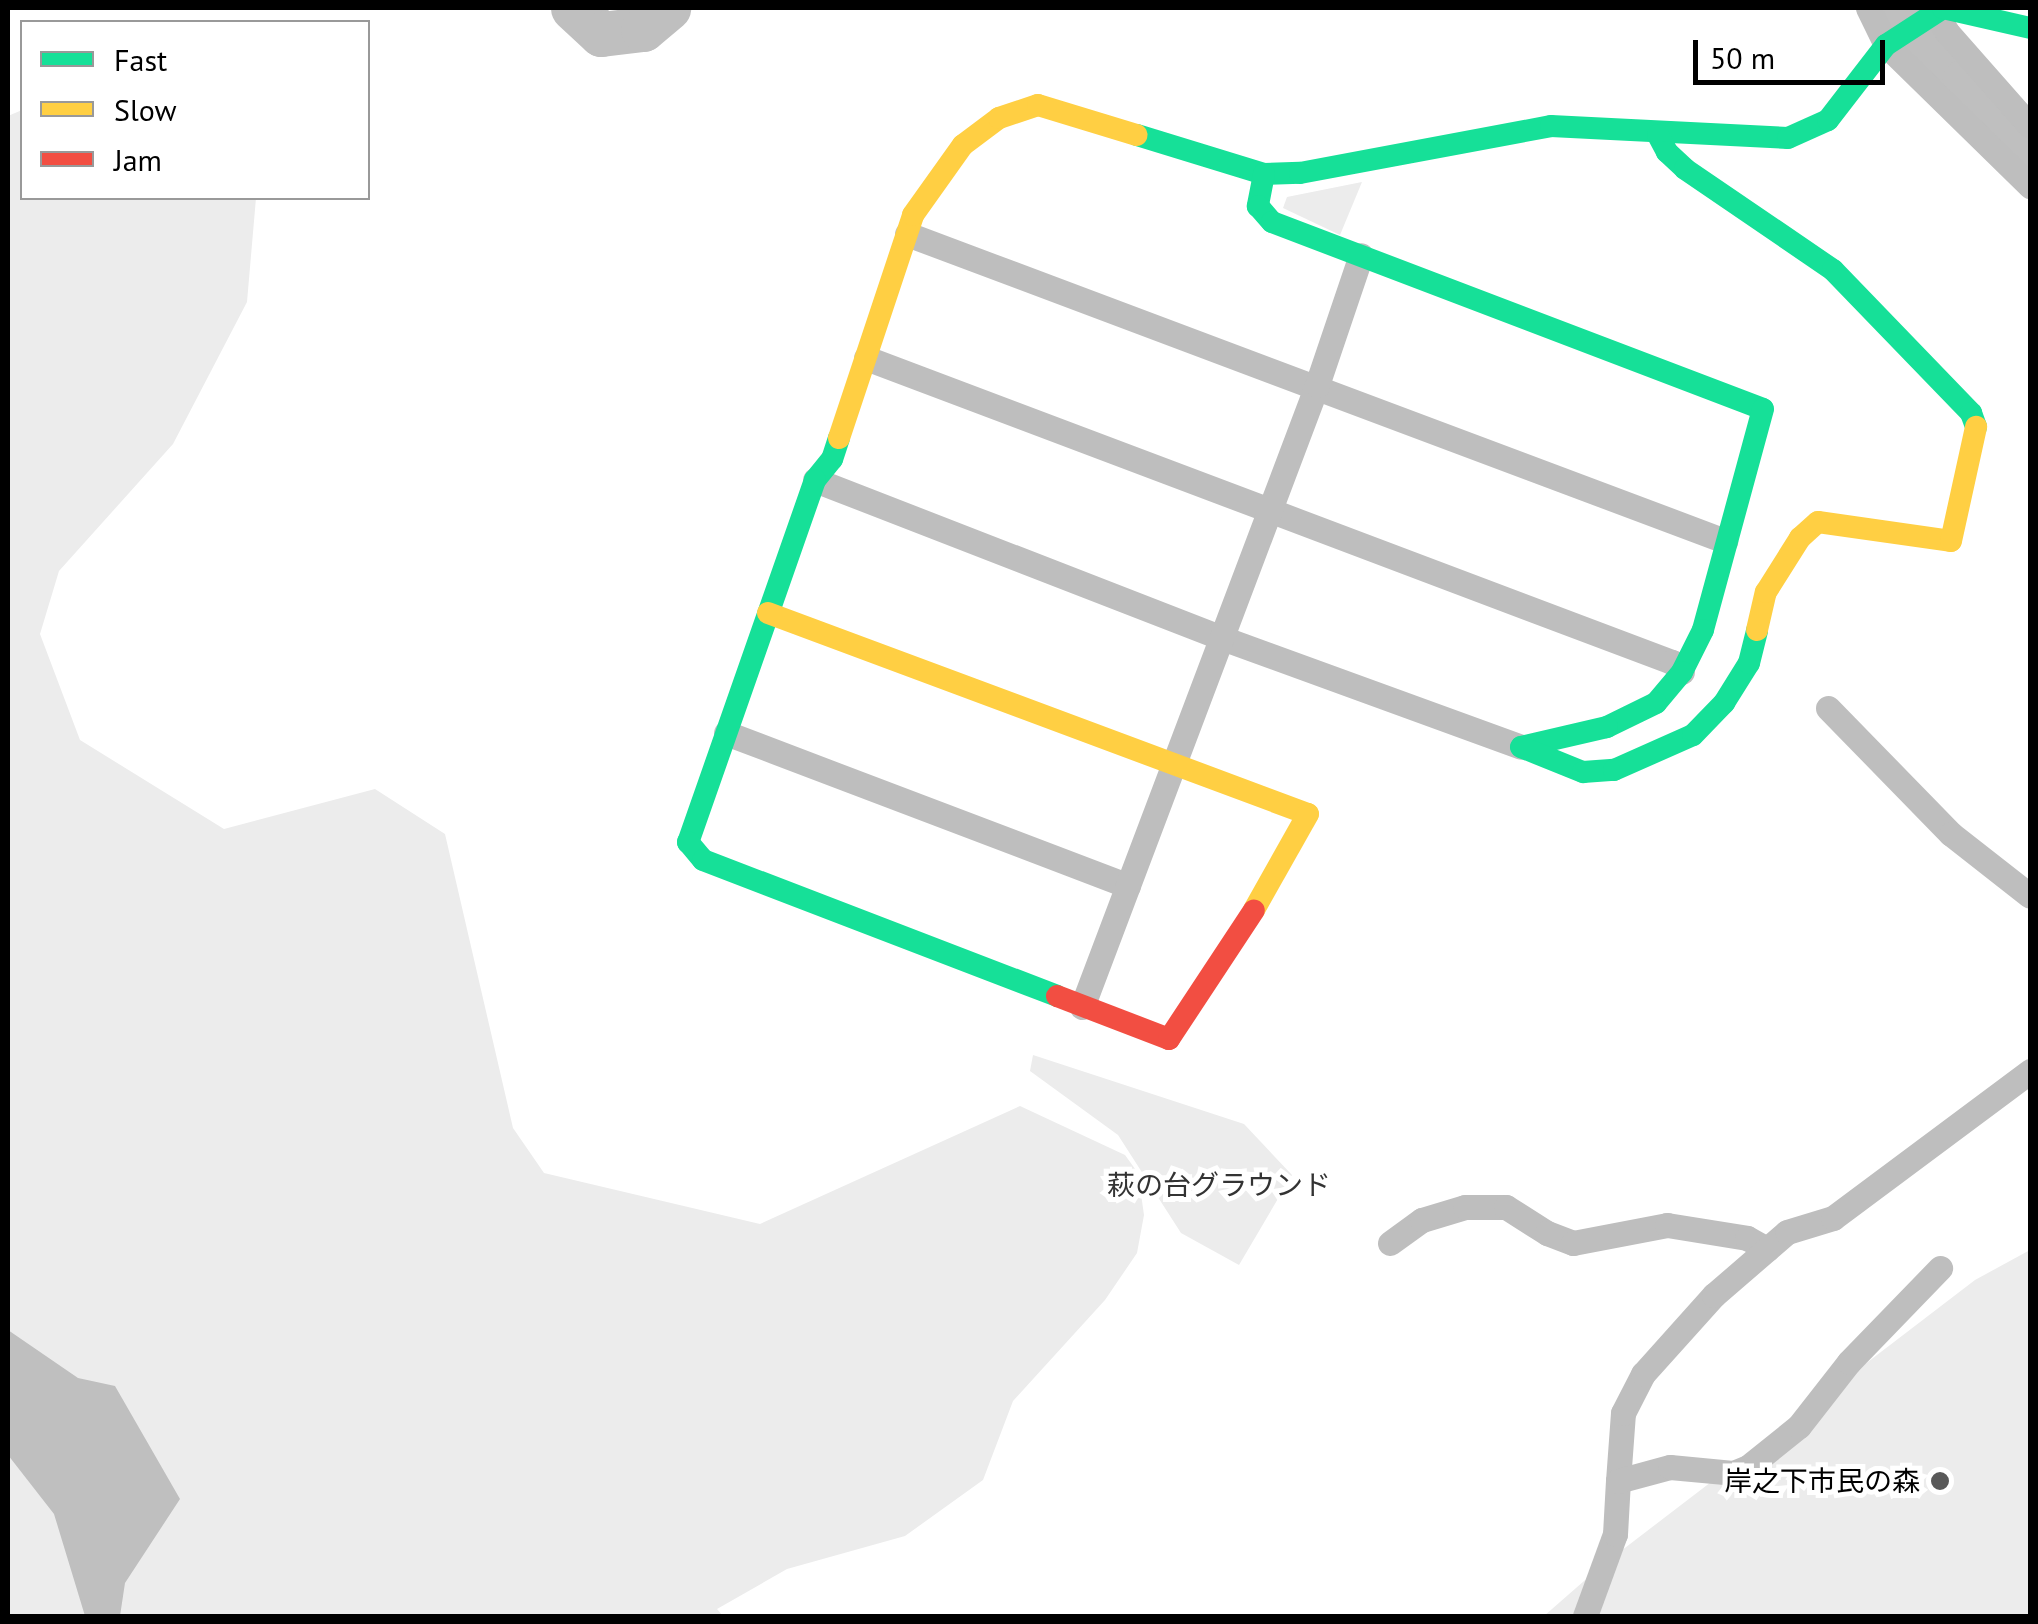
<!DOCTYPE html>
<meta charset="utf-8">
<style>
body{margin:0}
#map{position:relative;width:2038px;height:1624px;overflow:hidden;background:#fff;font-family:"PT Sans","Noto Sans JP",sans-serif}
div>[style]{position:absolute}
.green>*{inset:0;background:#ececec}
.water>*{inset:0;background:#bfbfbf}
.river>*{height:45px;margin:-22.5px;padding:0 22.5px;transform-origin:22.5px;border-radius:22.5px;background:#bfbfbf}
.street>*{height:25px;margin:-12.5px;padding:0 12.5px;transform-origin:12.5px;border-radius:12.5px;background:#bebebe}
.fast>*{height:22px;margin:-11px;padding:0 11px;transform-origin:11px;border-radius:11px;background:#16e098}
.slow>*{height:22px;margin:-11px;padding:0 11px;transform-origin:11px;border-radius:11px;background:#ffcf43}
.jam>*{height:22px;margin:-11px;padding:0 11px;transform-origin:11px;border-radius:11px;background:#f24e42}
.dots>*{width:28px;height:28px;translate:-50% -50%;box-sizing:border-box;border:5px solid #fff;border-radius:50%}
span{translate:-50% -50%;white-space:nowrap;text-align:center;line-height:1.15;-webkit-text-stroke:10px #fff;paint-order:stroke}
.park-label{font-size:28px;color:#333}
.poi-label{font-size:28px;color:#000}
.right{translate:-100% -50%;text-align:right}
.frame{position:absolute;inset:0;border:10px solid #000;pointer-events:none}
.legend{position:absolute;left:20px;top:20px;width:350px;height:180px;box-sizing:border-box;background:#fff;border:2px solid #999;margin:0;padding:12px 18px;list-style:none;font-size:30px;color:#000}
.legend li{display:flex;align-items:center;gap:20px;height:50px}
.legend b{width:50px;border:2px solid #999}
.scale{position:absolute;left:1693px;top:40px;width:192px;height:45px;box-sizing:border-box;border:5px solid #000;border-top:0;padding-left:12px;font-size:30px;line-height:35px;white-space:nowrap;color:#000;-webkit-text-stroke:8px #fff;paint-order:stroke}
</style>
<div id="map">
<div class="green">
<i style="clip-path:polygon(22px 110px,22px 198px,256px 198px,247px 302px,173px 444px,59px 571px,40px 634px,80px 740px,224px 829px,375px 789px,445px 834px,513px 1128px,544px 1173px,760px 1224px,1020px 1106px,1125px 1155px,1138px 1173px,1144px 1215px,1137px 1253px,1105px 1300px,1013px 1401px,983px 1480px,905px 1536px,787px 1569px,717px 1609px,723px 1616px,8px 1616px,8px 116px)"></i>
<i style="clip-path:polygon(1362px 182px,1340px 235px,1283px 208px,1287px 197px)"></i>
<i style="clip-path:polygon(1033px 1055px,1244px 1124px,1292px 1175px,1239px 1265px,1181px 1233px,1118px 1135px,1030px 1071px)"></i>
<i style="clip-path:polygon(2030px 1250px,2030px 1616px,1544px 1616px,1600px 1567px,1975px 1280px)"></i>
</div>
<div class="water">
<i style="clip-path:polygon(8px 1330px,78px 1378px,115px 1386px,180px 1499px,125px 1583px,120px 1616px,85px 1616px,54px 1514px,8px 1455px)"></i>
</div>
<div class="river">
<i style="left:573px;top:8px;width:38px;rotate:43deg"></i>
<i style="left:601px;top:34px;width:42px;rotate:-6.8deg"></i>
<i style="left:643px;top:29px;width:33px;rotate:-40deg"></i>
<i style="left:1900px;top:8px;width:45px;rotate:62.3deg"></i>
<i style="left:1921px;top:48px;width:54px;rotate:37.5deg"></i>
<i style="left:1964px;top:81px;width:99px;rotate:48.3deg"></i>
</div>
<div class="street">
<i style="left:1868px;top:8px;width:41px;rotate:64.1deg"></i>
<i style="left:1886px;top:45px;width:202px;rotate:44.4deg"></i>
<i style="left:1935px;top:12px;width:23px;rotate:59deg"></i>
<i style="left:1947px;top:32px;width:125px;rotate:48.6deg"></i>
<i style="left:907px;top:234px;width:874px;rotate:20.57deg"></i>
<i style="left:866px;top:358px;width:861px;rotate:20.67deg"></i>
<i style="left:1672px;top:662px;width:14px;rotate:45deg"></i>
<i style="left:815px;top:480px;width:437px;rotate:21.2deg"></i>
<i style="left:1222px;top:638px;width:318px;rotate:20deg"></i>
<i style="left:1828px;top:708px;width:176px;rotate:45.7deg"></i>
<i style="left:1951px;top:834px;width:100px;rotate:38.1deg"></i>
<i style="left:726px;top:733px;width:430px;rotate:20.8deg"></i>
<i style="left:1082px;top:1007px;width:665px;rotate:-69.3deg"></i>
<i style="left:1317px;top:385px;width:137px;rotate:-71.3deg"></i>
<i style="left:1390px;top:1243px;width:39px;rotate:-36deg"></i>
<i style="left:1422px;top:1220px;width:45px;rotate:-16.8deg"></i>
<i style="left:1465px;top:1207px;width:41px"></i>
<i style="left:1506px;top:1207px;width:49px;rotate:32.4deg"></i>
<i style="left:1547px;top:1233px;width:28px;rotate:21deg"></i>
<i style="left:1573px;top:1243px;width:96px;rotate:-10.8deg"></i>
<i style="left:1667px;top:1225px;width:81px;rotate:9.2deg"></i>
<i style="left:1747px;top:1238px;width:23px;rotate:29deg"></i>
<i style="left:1618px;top:1481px;width:68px;rotate:-85.8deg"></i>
<i style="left:1623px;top:1413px;width:44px;rotate:-62.9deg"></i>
<i style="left:1643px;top:1374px;width:106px;rotate:-48.1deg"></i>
<i style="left:1714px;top:1295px;width:96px;rotate:-40.8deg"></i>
<i style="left:1787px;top:1232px;width:48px;rotate:-16.9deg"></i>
<i style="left:1833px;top:1218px;width:246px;rotate:-36.7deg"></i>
<i style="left:1585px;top:1616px;width:87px;rotate:-69.9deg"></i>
<i style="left:1615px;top:1534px;width:53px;rotate:-86.8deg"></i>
<i style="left:1618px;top:1481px;width:54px;rotate:-15.1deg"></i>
<i style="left:1670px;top:1467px;width:63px;rotate:5.4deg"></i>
<i style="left:1733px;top:1473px;width:16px;rotate:-22deg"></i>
<i style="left:1748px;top:1467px;width:65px;rotate:-38.8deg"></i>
<i style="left:1799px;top:1426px;width:81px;rotate:-52deg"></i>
<i style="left:1849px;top:1362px;width:131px;rotate:-45.9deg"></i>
</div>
<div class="fast">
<i style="left:1137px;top:135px;width:133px;rotate:17.1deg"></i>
<i style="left:1264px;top:174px;width:36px;rotate:-2deg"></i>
<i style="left:1300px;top:173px;width:255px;rotate:-10.6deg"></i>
<i style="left:1551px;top:126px;width:237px;rotate:2.9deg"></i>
<i style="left:1788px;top:138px;width:44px;rotate:-24.2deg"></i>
<i style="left:1828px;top:120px;width:95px;rotate:-52.3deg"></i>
<i style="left:1886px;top:45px;width:68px;rotate:-33deg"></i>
<i style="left:1943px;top:8px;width:89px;rotate:12.9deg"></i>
<i style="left:1658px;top:135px;width:19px;rotate:62deg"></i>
<i style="left:1667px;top:152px;width:25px;rotate:43deg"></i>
<i style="left:1685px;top:169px;width:179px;rotate:34.3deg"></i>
<i style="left:1833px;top:270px;width:199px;rotate:46deg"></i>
<i style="left:1971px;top:413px;width:15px;rotate:70deg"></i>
<i style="left:1264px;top:174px;width:33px;rotate:101deg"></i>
<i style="left:1258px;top:206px;width:21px;rotate:49deg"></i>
<i style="left:1272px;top:222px;width:525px;rotate:20.85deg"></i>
<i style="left:1763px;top:409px;width:229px;rotate:105.2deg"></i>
<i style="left:1703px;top:630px;width:47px;rotate:116.6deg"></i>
<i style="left:1682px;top:672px;width:40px;rotate:130deg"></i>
<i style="left:1656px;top:703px;width:55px;rotate:153.9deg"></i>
<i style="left:1607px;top:727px;width:88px;rotate:166.9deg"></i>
<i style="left:1521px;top:747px;width:67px;rotate:22deg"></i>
<i style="left:1583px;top:772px;width:31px;rotate:-4deg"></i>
<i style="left:1614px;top:770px;width:86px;rotate:-23.9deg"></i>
<i style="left:1693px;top:735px;width:45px;rotate:-45.9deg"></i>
<i style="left:1724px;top:703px;width:47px;rotate:-58deg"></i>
<i style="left:1749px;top:663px;width:34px;rotate:-76deg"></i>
<i style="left:839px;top:438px;width:22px;rotate:108deg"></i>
<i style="left:832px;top:459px;width:27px;rotate:129deg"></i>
<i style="left:815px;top:480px;width:384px;rotate:109.3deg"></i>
<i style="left:688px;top:842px;width:23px;rotate:50deg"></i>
<i style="left:703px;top:860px;width:379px;rotate:21deg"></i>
</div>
<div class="slow">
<i style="left:839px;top:438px;width:235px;rotate:-71.6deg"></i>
<i style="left:913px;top:215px;width:86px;rotate:-54.5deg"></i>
<i style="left:963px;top:145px;width:45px;rotate:-36.9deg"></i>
<i style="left:999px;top:118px;width:41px;rotate:-18.4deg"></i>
<i style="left:1038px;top:105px;width:103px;rotate:16.9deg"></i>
<i style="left:768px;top:613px;width:576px;rotate:20.42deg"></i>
<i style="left:1308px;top:814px;width:110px;rotate:119.4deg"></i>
<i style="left:1757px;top:630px;width:39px;rotate:-77deg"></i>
<i style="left:1766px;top:592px;width:64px;rotate:-57.8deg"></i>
<i style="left:1800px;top:538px;width:24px;rotate:-42deg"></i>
<i style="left:1818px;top:522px;width:134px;rotate:8.1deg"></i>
<i style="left:1951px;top:541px;width:117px;rotate:-77.6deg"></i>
</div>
<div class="jam">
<i style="left:1057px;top:996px;width:120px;rotate:21deg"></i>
<i style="left:1169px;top:1039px;width:154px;rotate:-56.6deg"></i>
</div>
<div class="dots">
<i style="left:1940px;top:1481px;background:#595959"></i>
</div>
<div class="park-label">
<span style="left:1219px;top:1185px">萩の台グラウンド</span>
</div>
<div class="poi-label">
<span class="right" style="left:1920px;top:1481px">岸之下市民の森</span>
</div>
<div class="frame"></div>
<ul class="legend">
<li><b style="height:12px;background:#16e098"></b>Fast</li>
<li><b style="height:12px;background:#ffcf43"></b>Slow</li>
<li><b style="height:12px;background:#f24e42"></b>Jam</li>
</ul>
<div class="scale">50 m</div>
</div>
